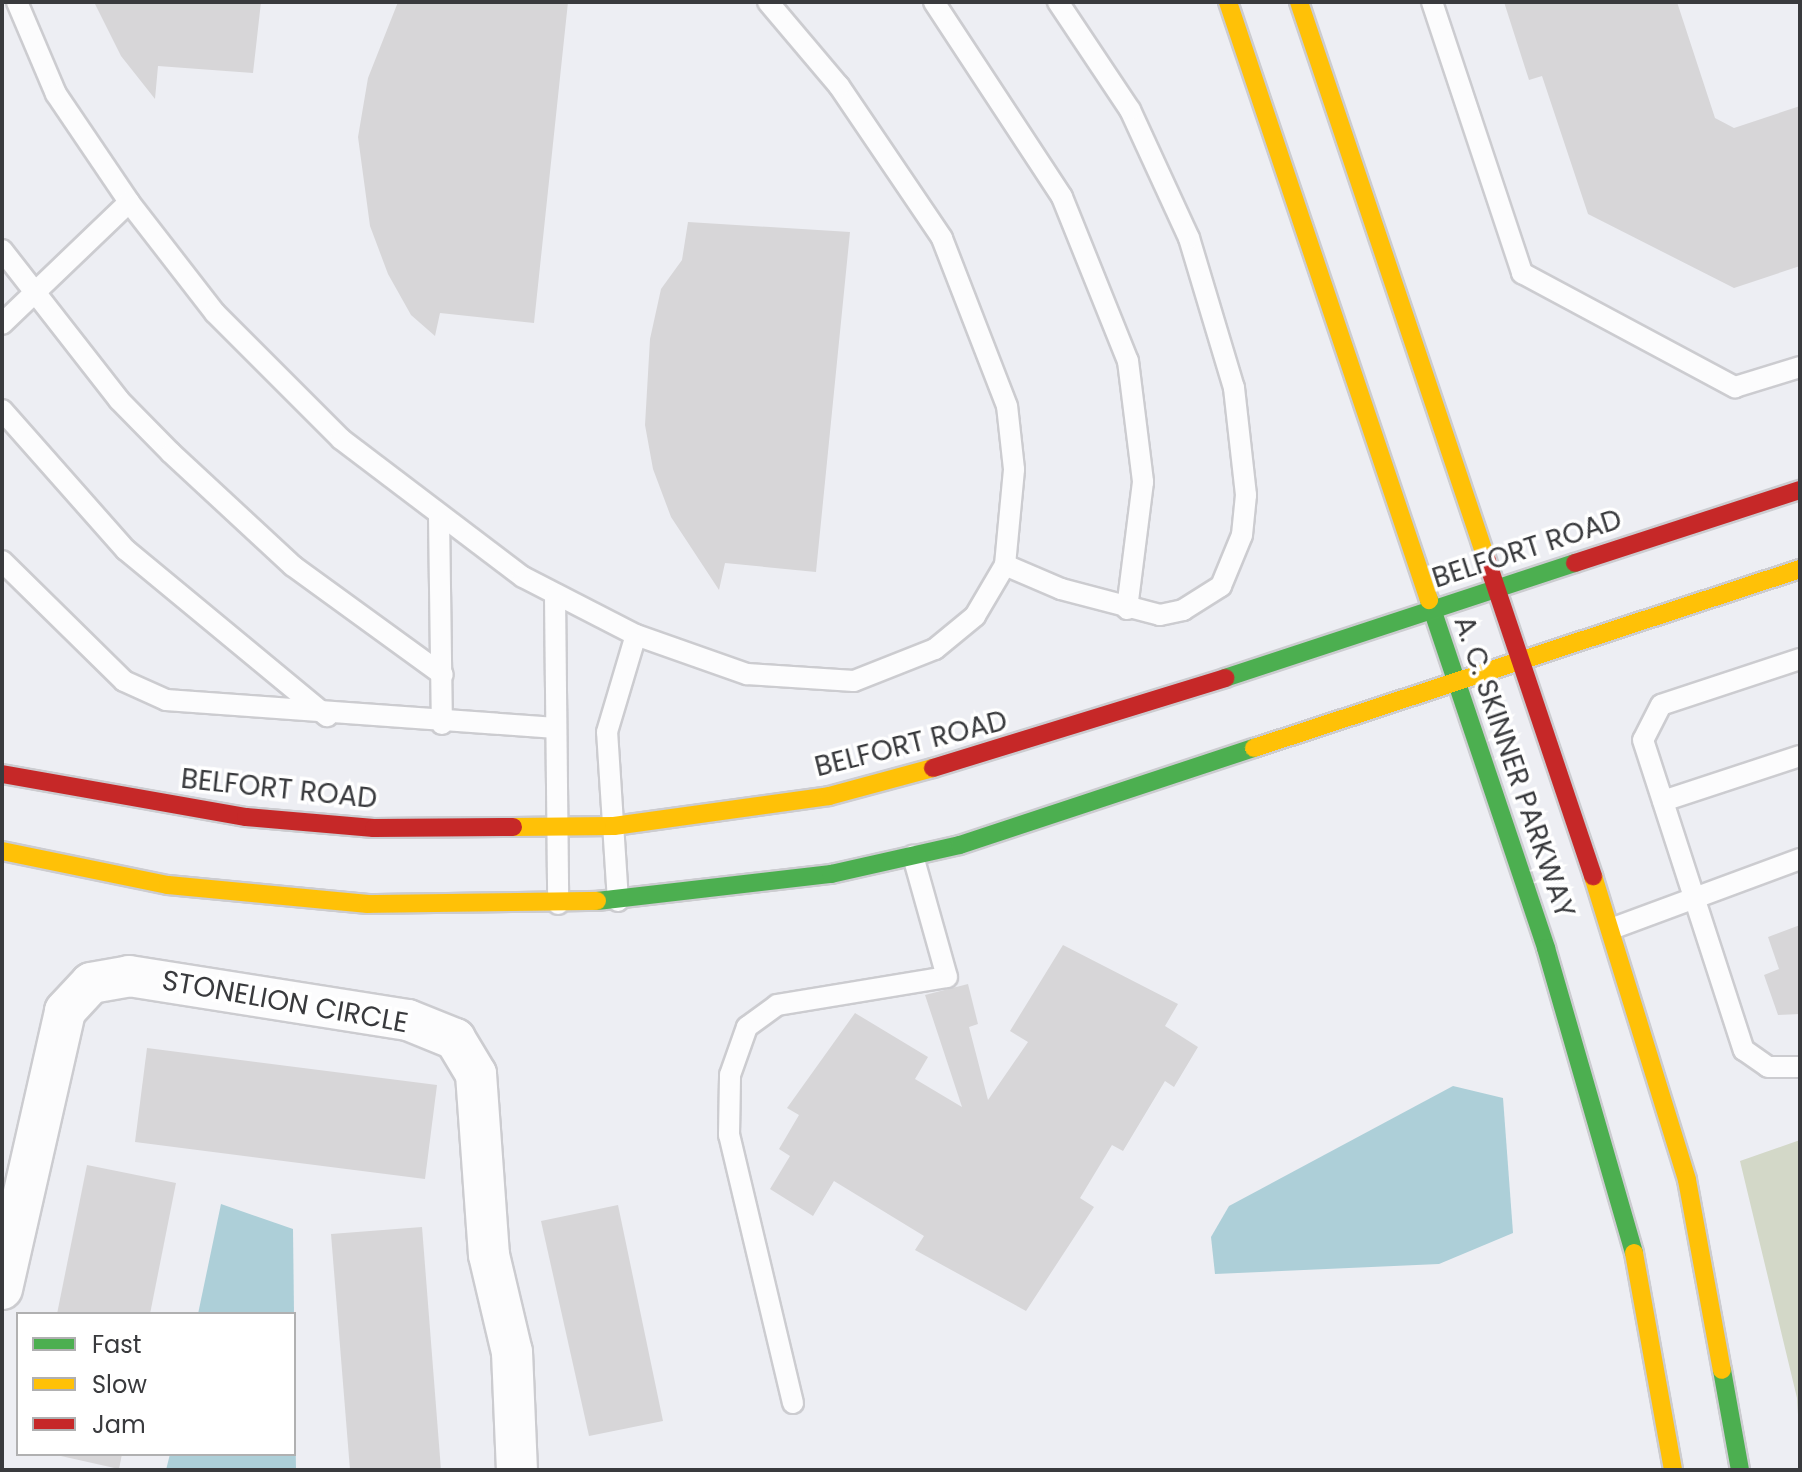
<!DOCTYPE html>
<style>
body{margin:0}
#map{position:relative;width:1802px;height:1472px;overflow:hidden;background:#edeef3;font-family:Poppins,sans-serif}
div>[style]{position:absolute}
.green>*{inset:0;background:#d3d8c8}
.water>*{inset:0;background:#adcfd8}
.building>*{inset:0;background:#d7d6d8}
.roads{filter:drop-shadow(2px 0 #ccccd0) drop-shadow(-2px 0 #ccccd0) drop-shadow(0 2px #ccccd0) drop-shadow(0 -2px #ccccd0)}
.lane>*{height:20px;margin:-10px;padding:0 10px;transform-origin:10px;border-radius:10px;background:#fcfcfd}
.street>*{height:40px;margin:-20px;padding:0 20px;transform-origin:20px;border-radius:20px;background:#fcfcfd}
.fast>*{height:18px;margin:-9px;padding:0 9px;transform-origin:9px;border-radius:9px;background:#4caf50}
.slow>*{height:18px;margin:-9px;padding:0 9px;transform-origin:9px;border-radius:9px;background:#ffc107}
.jam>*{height:18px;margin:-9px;padding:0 9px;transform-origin:9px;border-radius:9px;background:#c62828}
span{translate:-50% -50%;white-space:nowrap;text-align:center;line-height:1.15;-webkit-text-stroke:7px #fff;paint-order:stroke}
.street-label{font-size:28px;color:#393a3d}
.frame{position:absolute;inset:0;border:4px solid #393a3d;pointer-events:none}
.legend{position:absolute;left:16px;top:1312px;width:280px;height:144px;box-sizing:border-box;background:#fff;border:2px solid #b0b0b1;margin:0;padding:10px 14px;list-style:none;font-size:24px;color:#393a3d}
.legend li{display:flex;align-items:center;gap:16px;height:40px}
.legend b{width:40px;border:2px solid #b0b0b1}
</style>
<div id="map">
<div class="green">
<i style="clip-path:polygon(1800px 1140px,1800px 1449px,1797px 1398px,1740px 1161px)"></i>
</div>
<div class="water">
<i style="clip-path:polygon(1453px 1086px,1503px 1098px,1513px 1233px,1439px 1264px,1215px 1274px,1211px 1237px,1229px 1206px)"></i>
<i style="clip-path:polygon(221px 1204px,293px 1229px,294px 1314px,198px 1314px)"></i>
<i style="clip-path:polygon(294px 1334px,296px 1470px,166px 1470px,170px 1454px,294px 1454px)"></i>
</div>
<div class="building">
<i style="clip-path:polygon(94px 2px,261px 2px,253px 73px,158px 66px,155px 99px,121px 56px)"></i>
<i style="clip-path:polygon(398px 2px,568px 2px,534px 323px,440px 313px,435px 336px,411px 315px,388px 274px,370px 226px,358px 137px,368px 78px)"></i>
<i style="clip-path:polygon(1504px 2px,1677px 2px,1715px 118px,1734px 128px,1800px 106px,1800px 266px,1734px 288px,1588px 214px,1542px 76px,1529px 80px)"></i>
<i style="clip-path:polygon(688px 222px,850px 232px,816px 572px,725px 563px,719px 590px,671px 517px,653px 469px,645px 425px,650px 339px,661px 289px,682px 260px)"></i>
<i style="clip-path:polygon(1800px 925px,1800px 1014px,1778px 1015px,1764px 975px,1779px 969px,1768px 937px)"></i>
<i style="clip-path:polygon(1063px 945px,1178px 1004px,1165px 1026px,1198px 1047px,1174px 1087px,1165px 1081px,1123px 1151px,1112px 1145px,1080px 1198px,1094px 1207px,1026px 1311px,915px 1250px,924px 1236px,834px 1181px,813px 1216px,770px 1189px,790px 1156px,779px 1149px,799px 1115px,787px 1108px,855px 1013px,928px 1057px,915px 1079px,962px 1107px,925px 995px,968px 984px,978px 1024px,969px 1027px,988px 1100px,1028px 1042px,1010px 1031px)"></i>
<i style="clip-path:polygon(147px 1048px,437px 1085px,425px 1179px,135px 1142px)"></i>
<i style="clip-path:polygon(87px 1165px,176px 1183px,150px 1314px,57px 1314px)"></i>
<i style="clip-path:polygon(618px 1205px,663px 1421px,589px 1436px,541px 1221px)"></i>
<i style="clip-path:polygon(422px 1227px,441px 1470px,350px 1470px,331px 1234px)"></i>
<i style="clip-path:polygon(52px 1454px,122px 1454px,119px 1469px)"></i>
</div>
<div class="roads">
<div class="lane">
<i style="left:17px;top:2px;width:100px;rotate:67deg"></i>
<i style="left:56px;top:94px;width:130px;rotate:55.9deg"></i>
<i style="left:129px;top:202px;width:140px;rotate:52.2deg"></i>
<i style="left:215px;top:313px;width:178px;rotate:45deg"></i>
<i style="left:341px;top:439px;width:228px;rotate:37.2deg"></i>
<i style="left:523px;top:577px;width:127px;rotate:27.2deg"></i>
<i style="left:636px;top:635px;width:118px;rotate:19.4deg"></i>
<i style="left:747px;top:674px;width:107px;rotate:3.7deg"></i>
<i style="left:854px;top:681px;width:87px;rotate:-21.6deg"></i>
<i style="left:935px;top:649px;width:52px;rotate:-39.5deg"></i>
<i style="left:975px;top:616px;width:59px;rotate:-59.5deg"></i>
<i style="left:1005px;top:565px;width:96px;rotate:-84.6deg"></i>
<i style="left:1014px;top:469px;width:63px;rotate:-96.3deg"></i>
<i style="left:1007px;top:406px;width:180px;rotate:-111.2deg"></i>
<i style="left:942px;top:238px;width:184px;rotate:-124.1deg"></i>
<i style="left:839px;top:86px;width:110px;rotate:-130.2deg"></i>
<i style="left:934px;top:2px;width:233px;rotate:56.7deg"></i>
<i style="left:1062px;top:197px;width:177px;rotate:68.1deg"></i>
<i style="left:1128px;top:361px;width:122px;rotate:82.9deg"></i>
<i style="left:1143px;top:482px;width:128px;rotate:97.2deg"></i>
<i style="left:1432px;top:2px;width:286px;rotate:71.6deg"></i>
<i style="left:1522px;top:273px;width:242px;rotate:28.2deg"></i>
<i style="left:1735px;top:387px;width:68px;rotate:-17.1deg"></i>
<i style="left:2px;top:250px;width:190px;rotate:52deg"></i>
<i style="left:119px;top:400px;width:74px;rotate:45.5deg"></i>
<i style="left:171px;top:453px;width:166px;rotate:42.8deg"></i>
<i style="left:293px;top:566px;width:185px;rotate:36deg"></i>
<i style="left:2px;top:324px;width:176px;rotate:-43.8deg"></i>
<i style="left:2px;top:410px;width:187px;rotate:48.5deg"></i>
<i style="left:126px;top:550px;width:261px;rotate:39.6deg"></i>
<i style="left:439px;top:516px;width:208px;rotate:89.2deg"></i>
<i style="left:2px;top:561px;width:171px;rotate:44.5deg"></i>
<i style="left:124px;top:681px;width:46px;rotate:24.3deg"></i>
<i style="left:166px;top:700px;width:391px;rotate:4.1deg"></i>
<i style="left:1005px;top:565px;width:61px;rotate:23.2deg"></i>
<i style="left:1061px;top:589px;width:102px;rotate:14.7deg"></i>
<i style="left:1160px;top:615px;width:24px;rotate:-12deg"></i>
<i style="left:1183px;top:610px;width:45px;rotate:-32.3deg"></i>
<i style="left:1221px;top:586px;width:55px;rotate:-67.6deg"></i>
<i style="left:1242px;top:535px;width:40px;rotate:-84.3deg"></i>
<i style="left:1246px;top:495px;width:108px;rotate:-96.4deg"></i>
<i style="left:1234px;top:388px;width:157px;rotate:-106.7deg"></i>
<i style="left:1189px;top:238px;width:141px;rotate:-114.7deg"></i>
<i style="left:1130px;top:110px;width:130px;rotate:-123.7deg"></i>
<i style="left:555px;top:595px;width:309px;rotate:89.4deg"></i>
<i style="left:1800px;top:659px;width:146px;rotate:161.7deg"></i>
<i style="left:1661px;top:705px;width:39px;rotate:117deg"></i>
<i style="left:1643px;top:740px;width:326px;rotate:72deg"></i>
<i style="left:1744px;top:1050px;width:29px;rotate:35deg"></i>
<i style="left:1768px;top:1067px;width:32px"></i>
<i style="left:1663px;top:801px;width:144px;rotate:-18.2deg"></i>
<i style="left:618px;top:901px;width:169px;rotate:-93.7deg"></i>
<i style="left:607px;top:732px;width:101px;rotate:-73.4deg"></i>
<i style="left:1611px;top:929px;width:202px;rotate:-20.3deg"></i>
<i style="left:793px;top:1403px;width:276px;rotate:-103.4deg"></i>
<i style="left:729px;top:1135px;width:60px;rotate:-89deg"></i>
<i style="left:730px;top:1075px;width:51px;rotate:-70.5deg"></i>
<i style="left:747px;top:1027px;width:37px;rotate:-36deg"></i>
<i style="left:777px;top:1005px;width:172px;rotate:-9.4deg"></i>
<i style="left:947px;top:977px;width:126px;rotate:-105.7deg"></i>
</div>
<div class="street">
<i style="left:2px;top:1289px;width:285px;rotate:-77.2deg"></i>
<i style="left:65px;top:1011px;width:38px;rotate:-47deg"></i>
<i style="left:91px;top:983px;width:39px;rotate:-10deg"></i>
<i style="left:129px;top:976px;width:282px;rotate:9deg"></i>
<i style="left:408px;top:1020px;width:51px;rotate:22deg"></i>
<i style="left:455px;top:1039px;width:41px;rotate:59deg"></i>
<i style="left:476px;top:1074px;width:181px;rotate:85.9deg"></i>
<i style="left:489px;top:1255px;width:100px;rotate:76.7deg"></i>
<i style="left:512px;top:1352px;width:118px;rotate:87.6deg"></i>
</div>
<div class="fast">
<i style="left:1429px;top:600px;width:367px;rotate:71.4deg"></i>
<i style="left:1546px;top:948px;width:317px;rotate:73.9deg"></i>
<i style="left:1225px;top:678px;width:368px;rotate:-18.2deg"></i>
<i style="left:597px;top:901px;width:236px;rotate:-6.6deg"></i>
<i style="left:831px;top:874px;width:132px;rotate:-12.7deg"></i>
<i style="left:960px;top:845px;width:310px;rotate:-18.3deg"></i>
<i style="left:1722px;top:1370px;width:102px;rotate:79.8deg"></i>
</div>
<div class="slow">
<i style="left:1228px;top:2px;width:631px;rotate:71.42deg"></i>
<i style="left:1299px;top:2px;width:587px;rotate:71.41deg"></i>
<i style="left:1254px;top:748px;width:575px;rotate:-18.15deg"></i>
<i style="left:513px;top:827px;width:101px;rotate:-0.6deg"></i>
<i style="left:614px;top:826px;width:217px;rotate:-7.9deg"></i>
<i style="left:829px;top:796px;width:108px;rotate:-15.1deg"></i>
<i style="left:2px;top:851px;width:169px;rotate:11.6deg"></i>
<i style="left:168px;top:885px;width:201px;rotate:5.4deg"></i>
<i style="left:368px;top:904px;width:229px;rotate:-0.8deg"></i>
<i style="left:1593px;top:876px;width:318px;rotate:72.8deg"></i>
<i style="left:1687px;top:1180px;width:193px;rotate:79.6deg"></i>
<i style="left:1634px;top:1253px;width:220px;rotate:79.8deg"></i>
</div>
<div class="jam">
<i style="left:1486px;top:558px;width:336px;rotate:71.4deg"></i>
<i style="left:1575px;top:563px;width:237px;rotate:-18deg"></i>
<i style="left:933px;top:768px;width:306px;rotate:-17.1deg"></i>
<i style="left:2px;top:774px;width:248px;rotate:10deg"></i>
<i style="left:246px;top:817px;width:128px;rotate:4.9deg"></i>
<i style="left:374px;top:828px;width:139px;rotate:-0.4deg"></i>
</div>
</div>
<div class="street-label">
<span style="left:1527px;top:549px;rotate:-18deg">BELFORT ROAD</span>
<span style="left:911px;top:744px;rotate:-14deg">BELFORT ROAD</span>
<span style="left:1514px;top:767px;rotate:71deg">A. C. SKINNER PARKWAY</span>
<span style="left:279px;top:789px;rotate:6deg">BELFORT ROAD</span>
<span style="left:285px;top:1002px;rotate:10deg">STONELION CIRCLE</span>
</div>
<div class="frame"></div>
<ul class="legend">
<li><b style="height:10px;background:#4caf50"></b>Fast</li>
<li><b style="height:10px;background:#ffc107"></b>Slow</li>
<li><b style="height:10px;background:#c62828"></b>Jam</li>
</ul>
</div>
